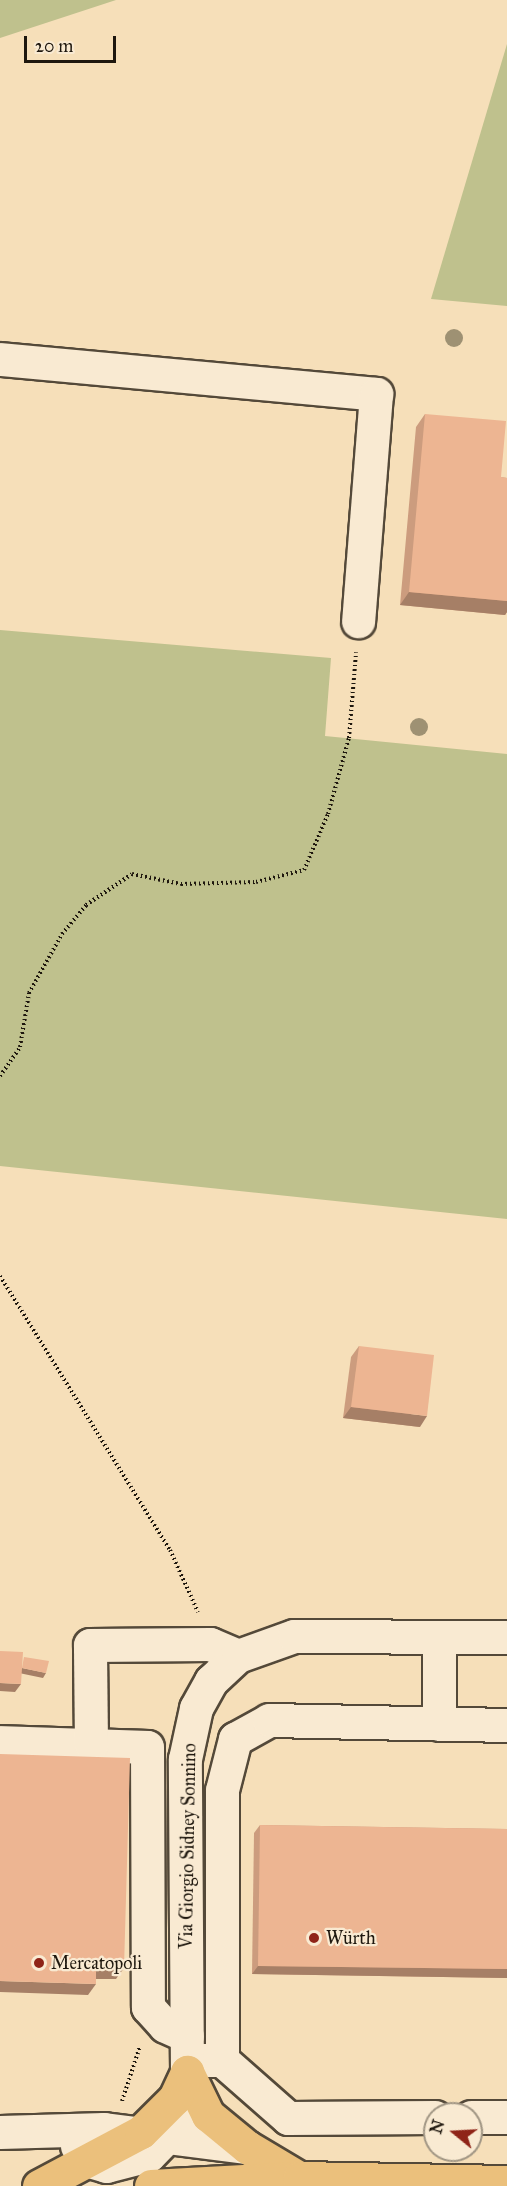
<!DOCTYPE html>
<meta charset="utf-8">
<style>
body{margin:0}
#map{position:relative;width:507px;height:2186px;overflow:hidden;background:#f6dfb9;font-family:"IM FELL Great Primer",serif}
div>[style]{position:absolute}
.green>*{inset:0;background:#bfc18d}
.path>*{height:4px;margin-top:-2px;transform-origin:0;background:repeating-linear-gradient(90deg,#1e170e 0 1.5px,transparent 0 4.5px)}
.roads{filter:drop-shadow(2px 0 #544939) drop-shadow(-2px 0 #544939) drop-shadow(0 2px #544939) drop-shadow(0 -2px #544939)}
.minor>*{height:33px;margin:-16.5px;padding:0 16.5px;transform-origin:16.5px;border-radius:16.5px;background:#f9ead2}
.major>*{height:33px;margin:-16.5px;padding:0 16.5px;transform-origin:16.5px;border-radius:16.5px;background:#ebc07c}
.trees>*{width:18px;height:18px;margin:-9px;border-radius:50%;background:#9e9173}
.wall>*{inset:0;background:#cc9c7e}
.shaded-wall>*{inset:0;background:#a67f66}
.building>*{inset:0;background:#edb592}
.dots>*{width:16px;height:16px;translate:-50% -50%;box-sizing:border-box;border:3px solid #f9ead2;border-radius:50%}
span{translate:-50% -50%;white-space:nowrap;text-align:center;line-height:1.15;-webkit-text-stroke:4.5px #f9ead2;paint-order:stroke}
.street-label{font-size:18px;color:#1e170e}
.poi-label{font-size:18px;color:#1e170e}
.left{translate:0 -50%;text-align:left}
.north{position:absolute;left:423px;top:2102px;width:60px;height:60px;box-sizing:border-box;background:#f9ead2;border:2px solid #a19684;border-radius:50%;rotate:288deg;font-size:16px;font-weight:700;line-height:24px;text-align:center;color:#1e170e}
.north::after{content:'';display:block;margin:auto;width:21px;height:27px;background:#8f2418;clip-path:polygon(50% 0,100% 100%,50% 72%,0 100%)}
.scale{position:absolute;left:24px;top:36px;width:92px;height:27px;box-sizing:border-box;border:3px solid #1e170e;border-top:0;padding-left:8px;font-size:18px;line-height:21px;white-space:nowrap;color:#1e170e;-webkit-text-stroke:4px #f9ead2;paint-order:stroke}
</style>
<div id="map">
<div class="green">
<i style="clip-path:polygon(0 0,116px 0,0 38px)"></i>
<i style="clip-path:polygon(507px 44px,507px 306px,431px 299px)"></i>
<i style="clip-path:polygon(0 630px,331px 658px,325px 736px,507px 754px,507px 1219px,0 1166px)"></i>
</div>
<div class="path">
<i style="left:0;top:1076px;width:35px;rotate:-55deg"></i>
<i style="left:20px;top:1047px;width:55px;rotate:-80.5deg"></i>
<i style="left:29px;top:993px;width:68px;rotate:-60.8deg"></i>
<i style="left:62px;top:934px;width:38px;rotate:-50deg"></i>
<i style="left:86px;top:905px;width:55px;rotate:-34deg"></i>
<i style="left:132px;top:874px;width:50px;rotate:11.5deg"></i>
<i style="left:181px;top:884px;width:75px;rotate:-1.5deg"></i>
<i style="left:256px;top:882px;width:49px;rotate:-14deg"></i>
<i style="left:304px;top:870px;width:61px;rotate:-66.8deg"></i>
<i style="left:328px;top:814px;width:79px;rotate:-74.6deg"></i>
<i style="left:349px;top:738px;width:86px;rotate:-85.3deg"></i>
<i style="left:0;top:1276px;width:322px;rotate:58.2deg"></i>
<i style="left:170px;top:1550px;width:68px;rotate:65.7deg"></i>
<i style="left:122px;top:2101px;width:58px;rotate:-71.9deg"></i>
</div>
<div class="roads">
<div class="minor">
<i style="left:0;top:359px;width:378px;rotate:5.3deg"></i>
<i style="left:376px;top:394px;width:228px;rotate:94.5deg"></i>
<i style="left:439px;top:1724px;width:87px;rotate:-90deg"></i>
<i style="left:0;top:1742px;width:147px;rotate:1.9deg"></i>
<i style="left:147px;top:1747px;width:260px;rotate:89.8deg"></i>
<i style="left:148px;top:2007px;width:25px;rotate:48deg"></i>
<i style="left:165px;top:2026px;width:24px;rotate:24deg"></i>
<i style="left:91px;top:1745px;width:100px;rotate:-90.6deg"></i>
<i style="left:90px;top:1645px;width:120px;rotate:-0.5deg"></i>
<i style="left:210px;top:1644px;width:30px;rotate:23deg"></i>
<i style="left:201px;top:2060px;width:21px"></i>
<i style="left:222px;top:2060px;width:88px;rotate:41.3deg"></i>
<i style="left:288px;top:2118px;width:147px;rotate:-0.4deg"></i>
<i style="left:222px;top:2060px;width:270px;rotate:-90deg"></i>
<i style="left:222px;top:1790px;width:53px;rotate:-75.7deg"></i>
<i style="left:235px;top:1739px;width:39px;rotate:-29deg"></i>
<i style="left:269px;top:1720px;width:238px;rotate:1.2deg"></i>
<i style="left:187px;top:2072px;width:313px;rotate:-90.4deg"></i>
<i style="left:185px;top:1759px;width:52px;rotate:-77.8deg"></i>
<i style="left:196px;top:1708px;width:31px;rotate:-61deg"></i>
<i style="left:211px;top:1681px;width:37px;rotate:-43deg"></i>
<i style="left:238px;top:1656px;width:59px;rotate:-19.7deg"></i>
<i style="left:294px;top:1636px;width:213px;rotate:0.3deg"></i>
<i style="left:471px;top:2117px;width:36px"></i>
<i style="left:0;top:2132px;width:104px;rotate:-1.7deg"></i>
<i style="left:104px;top:2129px;width:144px;rotate:7.2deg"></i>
<i style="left:77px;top:2146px;width:19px;rotate:51deg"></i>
<i style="left:89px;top:2161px;width:18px;rotate:16deg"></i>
<i style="left:106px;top:2166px;width:44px;rotate:-14.3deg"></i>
<i style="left:149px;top:2155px;width:45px;rotate:-45.9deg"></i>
<i style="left:180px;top:2123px;width:38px;rotate:-73deg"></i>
</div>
<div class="major">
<i style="left:187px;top:2072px;width:48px;rotate:64deg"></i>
<i style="left:208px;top:2115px;width:50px;rotate:39.4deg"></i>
<i style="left:247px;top:2147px;width:61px;rotate:30.8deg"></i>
<i style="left:39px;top:2186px;width:115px;rotate:-27.9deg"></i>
<i style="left:141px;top:2132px;width:48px;rotate:-45deg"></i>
<i style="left:175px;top:2098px;width:29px;rotate:-65deg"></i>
<i style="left:151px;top:2186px;width:148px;rotate:-3.1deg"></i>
<i style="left:299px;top:2178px;width:208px;rotate:1.1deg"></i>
</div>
</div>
<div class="trees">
<i style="left:454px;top:338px"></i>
<i style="left:419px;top:727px"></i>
</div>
<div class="wall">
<i style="clip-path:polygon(425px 414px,501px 477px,507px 478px,507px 612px,505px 615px,400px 605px,416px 427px)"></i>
<i style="clip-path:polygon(359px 1346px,420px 1427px,343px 1418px,351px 1357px)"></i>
<i style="clip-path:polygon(260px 1825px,507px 1829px,507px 1978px,252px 1974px,254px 1833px)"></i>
</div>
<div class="shaded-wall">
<i style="clip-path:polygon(409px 592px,507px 601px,507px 612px,505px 615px,400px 605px)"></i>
<i style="clip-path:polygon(351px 1407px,427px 1416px,420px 1427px,343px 1418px)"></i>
<i style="clip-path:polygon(22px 1668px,46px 1673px,43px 1678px,19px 1673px)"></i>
<i style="clip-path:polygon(0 1683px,21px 1684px,15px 1692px,0 1691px)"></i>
<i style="clip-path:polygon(258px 1966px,507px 1969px,507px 1978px,252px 1974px)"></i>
<i style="clip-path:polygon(96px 1968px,124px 1968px,116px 1979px,88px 1979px)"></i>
<i style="clip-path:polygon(0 1981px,96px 1984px,88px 1995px,0 1992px)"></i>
</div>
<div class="building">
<i style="clip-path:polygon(425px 414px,506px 421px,501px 477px,507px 478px,507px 601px,409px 592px)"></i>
<i style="clip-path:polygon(359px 1346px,434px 1355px,427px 1416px,351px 1407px)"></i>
<i style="clip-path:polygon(0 1651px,23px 1652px,21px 1684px,0 1683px)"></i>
<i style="clip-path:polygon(24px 1657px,49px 1661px,46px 1673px,22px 1668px)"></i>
<i style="clip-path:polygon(0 1754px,130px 1758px,124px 1968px,96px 1968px,96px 1984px,0 1981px)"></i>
<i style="clip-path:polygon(260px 1825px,507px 1829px,507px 1969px,258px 1966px)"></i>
</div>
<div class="dots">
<i style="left:314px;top:1938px;background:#8f2418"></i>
<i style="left:39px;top:1963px;background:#8f2418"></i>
</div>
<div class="street-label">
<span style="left:188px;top:1846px;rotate:-89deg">Via Giorgio Sidney Sonnino</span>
</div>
<div class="poi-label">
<span class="left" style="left:326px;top:1938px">Würth</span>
<span class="left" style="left:51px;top:1963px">Mercatopoli</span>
</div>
<div class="north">N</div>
<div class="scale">20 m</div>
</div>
